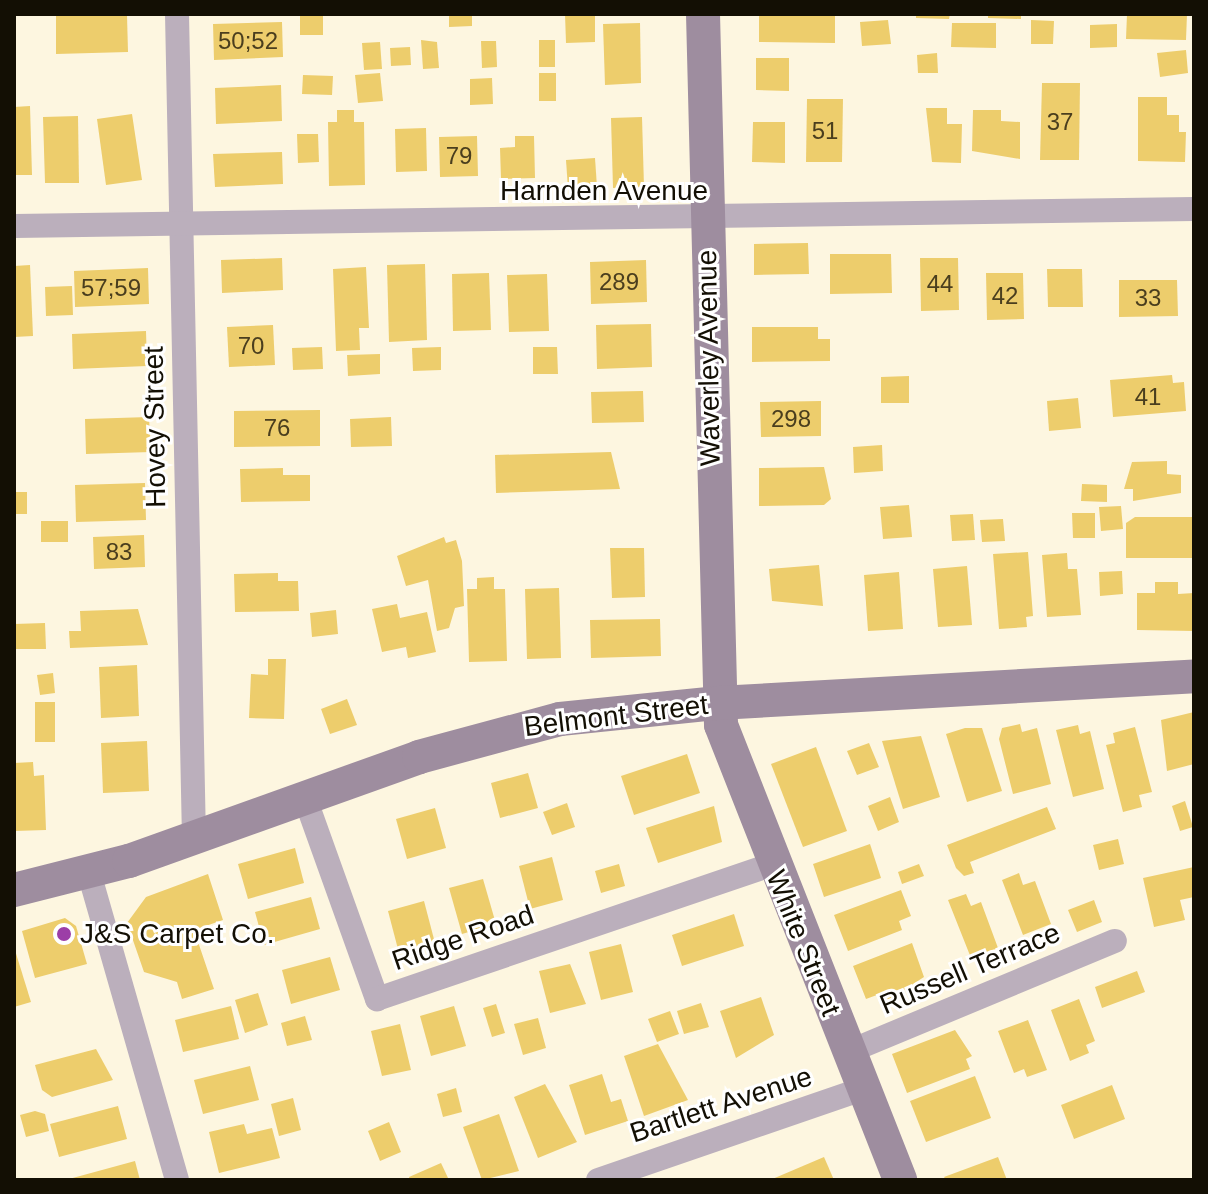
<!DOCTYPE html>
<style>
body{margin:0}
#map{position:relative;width:1208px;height:1194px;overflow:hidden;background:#fdf6e0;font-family:Helvetica,sans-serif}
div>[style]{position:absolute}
.building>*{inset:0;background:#edcd6c}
.street>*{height:24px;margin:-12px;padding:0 12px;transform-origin:12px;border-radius:12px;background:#bbafbc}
.secondary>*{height:34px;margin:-17px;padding:0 17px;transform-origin:17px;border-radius:17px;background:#9e8d9f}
.dots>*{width:22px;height:22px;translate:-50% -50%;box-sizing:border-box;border:4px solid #fff;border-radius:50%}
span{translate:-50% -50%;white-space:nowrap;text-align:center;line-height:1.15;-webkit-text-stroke:6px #fff;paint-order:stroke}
.number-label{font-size:24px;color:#4a3e1e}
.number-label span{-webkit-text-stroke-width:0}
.street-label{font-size:28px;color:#130f04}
.poi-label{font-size:28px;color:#130f04}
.left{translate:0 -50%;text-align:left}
.frame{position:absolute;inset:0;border:16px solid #130f04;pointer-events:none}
</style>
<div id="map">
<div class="building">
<i style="clip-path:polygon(300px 14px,323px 14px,323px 35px,300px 35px)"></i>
<i style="clip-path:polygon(449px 14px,472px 14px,472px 26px,449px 27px)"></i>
<i style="clip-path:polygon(565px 14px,595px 14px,595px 42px,566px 43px)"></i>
<i style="clip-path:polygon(759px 14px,835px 14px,835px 43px,759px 42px)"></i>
<i style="clip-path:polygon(916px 14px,950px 14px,949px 19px,916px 18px)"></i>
<i style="clip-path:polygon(988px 14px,1021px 14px,1021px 19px,988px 18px)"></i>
<i style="clip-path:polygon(1127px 14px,1187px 14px,1186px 40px,1126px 39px)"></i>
<i style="clip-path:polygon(127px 15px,128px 52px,56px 54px,56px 16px)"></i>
<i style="clip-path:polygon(888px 20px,891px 44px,862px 46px,860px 22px)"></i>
<i style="clip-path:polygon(1031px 20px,1054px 21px,1053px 44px,1031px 44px)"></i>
<i style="clip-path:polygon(282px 22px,283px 57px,214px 60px,213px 24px)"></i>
<i style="clip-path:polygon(640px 23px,641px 83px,605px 85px,603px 24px)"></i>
<i style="clip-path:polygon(952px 23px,996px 23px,996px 48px,951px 47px)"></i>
<i style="clip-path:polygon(1117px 24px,1117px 47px,1090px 48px,1090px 25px)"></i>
<i style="clip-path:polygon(421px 40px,437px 42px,439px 68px,423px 69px)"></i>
<i style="clip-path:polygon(539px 40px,555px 40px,555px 67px,539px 67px)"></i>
<i style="clip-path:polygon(481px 41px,496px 41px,497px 67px,482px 68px)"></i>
<i style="clip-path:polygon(380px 42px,382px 69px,364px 70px,362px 43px)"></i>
<i style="clip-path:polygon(410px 47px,411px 65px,391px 66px,390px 48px)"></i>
<i style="clip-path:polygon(1186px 50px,1188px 73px,1160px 77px,1157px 53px)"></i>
<i style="clip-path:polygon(937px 53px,938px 73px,918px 73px,917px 55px)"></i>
<i style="clip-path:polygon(756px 58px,789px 58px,789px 91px,756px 90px)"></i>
<i style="clip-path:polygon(380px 73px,383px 101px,358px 103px,355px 75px)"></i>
<i style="clip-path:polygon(539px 73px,556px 73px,556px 101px,539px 101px)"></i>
<i style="clip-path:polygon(303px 75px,333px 76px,332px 95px,302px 94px)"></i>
<i style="clip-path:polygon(492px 78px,493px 104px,470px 105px,470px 79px)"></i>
<i style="clip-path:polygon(1042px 83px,1080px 83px,1079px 160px,1040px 160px)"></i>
<i style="clip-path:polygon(281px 85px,282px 121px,216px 124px,215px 88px)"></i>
<i style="clip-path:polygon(1138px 97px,1167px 97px,1167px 115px,1179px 115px,1179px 132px,1186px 132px,1185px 162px,1138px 161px)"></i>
<i style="clip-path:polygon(807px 99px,843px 99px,842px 162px,806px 162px)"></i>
<i style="clip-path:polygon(30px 106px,32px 175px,14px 175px,14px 107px)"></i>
<i style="clip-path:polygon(926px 108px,947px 108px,947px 124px,962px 124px,961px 163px,932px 162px)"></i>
<i style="clip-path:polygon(337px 110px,354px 110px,354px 122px,364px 122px,365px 185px,329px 186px,328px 122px,337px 122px)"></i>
<i style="clip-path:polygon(973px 110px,1001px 110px,1001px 121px,1020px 122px,1020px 159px,972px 151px)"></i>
<i style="clip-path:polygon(132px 114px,142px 180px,106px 185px,97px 119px)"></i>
<i style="clip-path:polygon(78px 116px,79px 183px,45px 183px,43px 117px)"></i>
<i style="clip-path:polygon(642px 117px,644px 187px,613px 188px,611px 118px)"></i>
<i style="clip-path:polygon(753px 122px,785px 122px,785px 163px,752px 162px)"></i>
<i style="clip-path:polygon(426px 128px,427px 171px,396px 172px,395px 129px)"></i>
<i style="clip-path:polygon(297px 134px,318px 134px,319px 162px,298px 163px)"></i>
<i style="clip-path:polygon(477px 136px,478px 176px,440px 177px,439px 137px)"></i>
<i style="clip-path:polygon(515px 136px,534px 136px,535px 178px,501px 179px,500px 148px,515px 147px)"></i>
<i style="clip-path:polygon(282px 152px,283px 184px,215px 187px,213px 154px)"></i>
<i style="clip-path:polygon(595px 158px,597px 187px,568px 189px,566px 160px)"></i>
<i style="clip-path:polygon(808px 243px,809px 274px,754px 275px,754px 244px)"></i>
<i style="clip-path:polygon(830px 254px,891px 254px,892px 293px,830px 294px)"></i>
<i style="clip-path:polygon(282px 258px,283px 290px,222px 293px,221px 260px)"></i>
<i style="clip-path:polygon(920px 258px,958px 258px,959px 310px,921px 311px)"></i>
<i style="clip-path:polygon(646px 260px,647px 302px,591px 304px,590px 262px)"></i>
<i style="clip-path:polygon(425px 264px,427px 340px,389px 342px,387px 265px)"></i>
<i style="clip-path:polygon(30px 265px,33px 336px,14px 337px,14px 266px)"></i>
<i style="clip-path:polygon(366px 267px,369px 328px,359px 328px,360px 350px,336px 351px,333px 269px)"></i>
<i style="clip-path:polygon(148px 268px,149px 304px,75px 307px,74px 271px)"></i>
<i style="clip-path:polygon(1047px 269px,1082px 269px,1083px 307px,1048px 307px)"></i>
<i style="clip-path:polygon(489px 273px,491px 330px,453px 331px,452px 274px)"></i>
<i style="clip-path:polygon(986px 273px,1023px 273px,1024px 319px,987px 320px)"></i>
<i style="clip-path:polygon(547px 274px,549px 331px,509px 332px,507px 275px)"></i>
<i style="clip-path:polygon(1119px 280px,1177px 280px,1178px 316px,1119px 317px)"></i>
<i style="clip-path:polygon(72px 286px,73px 315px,46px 316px,45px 287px)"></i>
<i style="clip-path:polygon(651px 324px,652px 367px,597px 369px,596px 325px)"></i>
<i style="clip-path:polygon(273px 325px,275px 365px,229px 367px,227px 327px)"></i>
<i style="clip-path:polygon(752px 327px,818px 327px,818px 339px,830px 339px,830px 361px,752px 362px)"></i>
<i style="clip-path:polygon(146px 331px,147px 366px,73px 369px,72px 334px)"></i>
<i style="clip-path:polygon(322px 347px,323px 369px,293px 370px,292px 348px)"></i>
<i style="clip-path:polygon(441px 347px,441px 370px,413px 371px,412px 348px)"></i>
<i style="clip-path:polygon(533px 347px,557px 347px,558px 374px,533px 374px)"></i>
<i style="clip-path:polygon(380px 354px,380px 374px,348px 376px,347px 355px)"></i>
<i style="clip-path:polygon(1172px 375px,1173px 383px,1184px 382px,1186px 411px,1113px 417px,1110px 380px)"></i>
<i style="clip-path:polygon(909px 376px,909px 403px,881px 403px,881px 377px)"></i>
<i style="clip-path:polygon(643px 391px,644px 422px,592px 423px,591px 392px)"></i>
<i style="clip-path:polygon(1078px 398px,1081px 428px,1049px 431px,1047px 401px)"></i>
<i style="clip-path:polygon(821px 401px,821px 436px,761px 437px,760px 402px)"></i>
<i style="clip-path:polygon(320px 410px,320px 446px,234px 447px,234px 411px)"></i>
<i style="clip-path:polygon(149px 417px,151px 452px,86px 454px,85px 419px)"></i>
<i style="clip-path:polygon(391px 417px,392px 446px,351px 447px,350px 419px)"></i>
<i style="clip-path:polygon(882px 445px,883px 471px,854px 473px,853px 447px)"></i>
<i style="clip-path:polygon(611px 452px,620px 489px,496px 493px,495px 455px)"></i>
<i style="clip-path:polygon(1167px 461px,1167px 474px,1181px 475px,1181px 493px,1133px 501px,1133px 489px,1124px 489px,1132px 462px)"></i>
<i style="clip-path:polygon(824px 467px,831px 499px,824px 505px,759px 506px,759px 468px)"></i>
<i style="clip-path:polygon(283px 468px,283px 475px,310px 475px,310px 501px,241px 502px,240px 469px)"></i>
<i style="clip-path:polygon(145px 483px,146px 520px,76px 522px,75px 485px)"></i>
<i style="clip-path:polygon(1082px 484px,1107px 485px,1107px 502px,1081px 501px)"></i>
<i style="clip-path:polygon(14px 492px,27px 492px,27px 514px,14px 514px)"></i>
<i style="clip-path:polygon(909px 505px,912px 537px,883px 539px,880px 507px)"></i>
<i style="clip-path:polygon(1121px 506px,1123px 529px,1101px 531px,1099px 507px)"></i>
<i style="clip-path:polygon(1072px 513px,1095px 513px,1095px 538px,1073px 538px)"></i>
<i style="clip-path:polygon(973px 514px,975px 540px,952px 541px,950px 515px)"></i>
<i style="clip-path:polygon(1135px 517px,1194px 517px,1192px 558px,1126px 558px,1126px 523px)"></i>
<i style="clip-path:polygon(1003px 519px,1005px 541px,982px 542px,980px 520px)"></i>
<i style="clip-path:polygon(41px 521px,68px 521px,68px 542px,41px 542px)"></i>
<i style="clip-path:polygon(144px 535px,145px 567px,94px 569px,93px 537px)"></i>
<i style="clip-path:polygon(444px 537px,446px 543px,456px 540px,462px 561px,464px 606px,455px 608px,449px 628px,437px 631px,428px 580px,406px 586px,397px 556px)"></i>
<i style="clip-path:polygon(610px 548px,644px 548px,645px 597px,612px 598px)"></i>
<i style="clip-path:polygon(1028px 552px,1033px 616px,1026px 617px,1027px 627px,999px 629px,993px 554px)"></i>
<i style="clip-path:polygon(1067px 553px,1068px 569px,1077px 569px,1081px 615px,1047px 617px,1042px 555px)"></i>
<i style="clip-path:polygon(819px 565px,823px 606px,772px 601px,769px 569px)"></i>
<i style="clip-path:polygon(967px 566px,972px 625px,938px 627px,933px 569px)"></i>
<i style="clip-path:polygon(1122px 571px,1123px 594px,1100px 596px,1099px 572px)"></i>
<i style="clip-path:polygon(899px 572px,903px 629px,868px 631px,864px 575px)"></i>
<i style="clip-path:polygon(278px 573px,278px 581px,298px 581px,299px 611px,235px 612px,234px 574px)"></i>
<i style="clip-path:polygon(494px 577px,494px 589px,505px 589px,507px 661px,469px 662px,467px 589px,477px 589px,477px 578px)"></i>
<i style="clip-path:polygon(1155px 582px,1178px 582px,1178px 594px,1194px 593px,1194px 631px,1137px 630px,1137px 593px,1155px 593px)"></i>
<i style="clip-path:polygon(559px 588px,561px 658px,527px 659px,525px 589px)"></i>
<i style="clip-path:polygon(397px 604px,400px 618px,427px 612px,436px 652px,408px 658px,406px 647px,382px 652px,372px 609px)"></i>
<i style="clip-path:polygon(138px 609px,148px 645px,70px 648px,69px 631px,81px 631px,80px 611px)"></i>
<i style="clip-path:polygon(336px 610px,338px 634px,312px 637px,310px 613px)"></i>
<i style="clip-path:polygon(660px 619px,661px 656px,591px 658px,590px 620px)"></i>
<i style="clip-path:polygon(45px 623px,46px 649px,14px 649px,14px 624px)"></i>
<i style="clip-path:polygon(268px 659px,286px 659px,284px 719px,249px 718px,251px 674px,268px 675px)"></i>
<i style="clip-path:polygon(137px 665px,139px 716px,101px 718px,99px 667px)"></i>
<i style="clip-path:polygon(53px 673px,55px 693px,40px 695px,37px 675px)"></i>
<i style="clip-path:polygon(347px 699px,357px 725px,330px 734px,321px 709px)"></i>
<i style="clip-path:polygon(35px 702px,55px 702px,55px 742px,35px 742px)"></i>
<i style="clip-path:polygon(1194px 712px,1194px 764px,1167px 771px,1161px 720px)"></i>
<i style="clip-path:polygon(1020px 724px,1022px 732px,1037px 728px,1051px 784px,1013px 794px,999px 739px,1002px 728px)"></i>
<i style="clip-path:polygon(1078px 725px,1080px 734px,1090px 731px,1104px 789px,1073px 797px,1056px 730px)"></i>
<i style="clip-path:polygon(1135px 727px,1152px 792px,1139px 795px,1142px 807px,1123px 812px,1106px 745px,1115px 743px,1113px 733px)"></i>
<i style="clip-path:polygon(965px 728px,982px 728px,1002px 791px,967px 802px,946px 734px)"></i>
<i style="clip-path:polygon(921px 736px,940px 797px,903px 809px,882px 741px)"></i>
<i style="clip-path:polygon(147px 741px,149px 791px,103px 793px,101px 743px)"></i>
<i style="clip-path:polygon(869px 743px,879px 767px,857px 775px,847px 751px)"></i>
<i style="clip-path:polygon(816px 747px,847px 831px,803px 847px,771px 764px)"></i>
<i style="clip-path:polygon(687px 754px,700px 793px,634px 815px,621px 776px)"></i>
<i style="clip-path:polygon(33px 762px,34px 776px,44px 775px,46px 830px,14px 831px,14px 763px)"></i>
<i style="clip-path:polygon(528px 773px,538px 808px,500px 818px,491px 783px)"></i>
<i style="clip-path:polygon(890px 797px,899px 822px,878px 831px,868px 806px)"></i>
<i style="clip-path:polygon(1185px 801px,1193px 827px,1180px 831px,1172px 806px)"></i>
<i style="clip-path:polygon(567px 803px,575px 827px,552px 835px,543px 812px)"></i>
<i style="clip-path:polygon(714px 806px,722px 842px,658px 863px,646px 828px)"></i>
<i style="clip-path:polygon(1047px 807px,1056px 829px,970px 862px,974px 873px,964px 876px,956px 868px,947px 845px)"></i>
<i style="clip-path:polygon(435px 808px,446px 848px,407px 859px,396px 819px)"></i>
<i style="clip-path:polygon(1118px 839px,1124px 864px,1099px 870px,1093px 845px)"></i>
<i style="clip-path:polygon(870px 844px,881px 878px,824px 897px,813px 864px)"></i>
<i style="clip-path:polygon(295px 848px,304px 883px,248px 899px,238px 864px)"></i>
<i style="clip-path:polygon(552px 857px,563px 900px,530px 909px,519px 866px)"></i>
<i style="clip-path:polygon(619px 864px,625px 886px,601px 893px,595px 871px)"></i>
<i style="clip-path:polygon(919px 864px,924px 876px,902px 884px,898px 872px)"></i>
<i style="clip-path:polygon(1194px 867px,1194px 897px,1180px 900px,1185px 920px,1154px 927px,1143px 878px)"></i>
<i style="clip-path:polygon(1019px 873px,1023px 885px,1035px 881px,1051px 924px,1023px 935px,1002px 880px)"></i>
<i style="clip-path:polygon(208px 874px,223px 920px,194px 930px,214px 989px,182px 999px,177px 982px,144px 972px,127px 923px,146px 897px)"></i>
<i style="clip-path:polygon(483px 879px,496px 924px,462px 934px,449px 888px)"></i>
<i style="clip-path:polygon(901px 890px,911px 916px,899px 921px,902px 930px,848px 951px,834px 915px)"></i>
<i style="clip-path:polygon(966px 894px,971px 906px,981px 902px,998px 948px,971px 958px,948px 900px)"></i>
<i style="clip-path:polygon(311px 897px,320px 929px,264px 945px,255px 912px)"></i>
<i style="clip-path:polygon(1094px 900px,1102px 922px,1077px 932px,1068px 910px)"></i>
<i style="clip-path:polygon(424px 901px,435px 943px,399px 953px,388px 911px)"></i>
<i style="clip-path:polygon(734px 914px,744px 946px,682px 966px,672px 935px)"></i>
<i style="clip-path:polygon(65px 918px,76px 926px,87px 964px,35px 978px,22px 931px)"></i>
<i style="clip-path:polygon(912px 943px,924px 977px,888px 1000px,885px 992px,866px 999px,853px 966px)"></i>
<i style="clip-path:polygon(621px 944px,633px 992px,601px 1000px,589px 952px)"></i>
<i style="clip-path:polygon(14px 947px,31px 1002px,14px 1007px)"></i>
<i style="clip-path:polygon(330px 957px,340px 990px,291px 1004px,282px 970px)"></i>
<i style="clip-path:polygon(570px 964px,586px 1004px,550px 1013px,539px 971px)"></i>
<i style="clip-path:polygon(1137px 971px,1145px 992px,1102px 1008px,1095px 987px)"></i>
<i style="clip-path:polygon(258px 993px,268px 1025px,245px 1033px,235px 1000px)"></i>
<i style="clip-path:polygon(761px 997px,774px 1035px,736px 1058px,720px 1011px)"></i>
<i style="clip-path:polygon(1079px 999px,1095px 1041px,1086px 1045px,1089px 1053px,1070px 1061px,1051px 1010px)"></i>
<i style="clip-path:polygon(701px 1003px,709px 1027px,684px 1034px,677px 1011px)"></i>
<i style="clip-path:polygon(496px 1004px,505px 1033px,492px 1037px,483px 1008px)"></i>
<i style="clip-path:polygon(231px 1006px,239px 1039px,183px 1052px,175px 1020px)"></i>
<i style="clip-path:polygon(454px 1006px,466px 1046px,431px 1056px,420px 1016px)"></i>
<i style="clip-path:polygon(670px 1011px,679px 1034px,657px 1042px,648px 1019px)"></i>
<i style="clip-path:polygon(305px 1016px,312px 1040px,287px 1046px,281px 1023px)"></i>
<i style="clip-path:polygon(538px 1018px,546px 1048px,523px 1055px,514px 1024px)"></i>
<i style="clip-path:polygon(1028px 1020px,1047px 1070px,1027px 1077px,1024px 1069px,1014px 1073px,998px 1031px)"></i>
<i style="clip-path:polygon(400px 1024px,411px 1070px,382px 1076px,371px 1031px)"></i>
<i style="clip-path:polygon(955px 1030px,972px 1056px,966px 1059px,970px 1069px,907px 1093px,892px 1054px)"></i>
<i style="clip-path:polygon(658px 1044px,688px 1100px,644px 1116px,624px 1056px)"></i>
<i style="clip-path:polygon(96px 1049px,113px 1080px,52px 1097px,42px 1090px,35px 1065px)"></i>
<i style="clip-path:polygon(250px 1066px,259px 1100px,203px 1114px,194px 1080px)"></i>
<i style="clip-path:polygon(602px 1074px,611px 1102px,621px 1099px,628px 1121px,585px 1135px,569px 1085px)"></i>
<i style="clip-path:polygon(975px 1076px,991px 1118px,926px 1142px,910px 1101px)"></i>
<i style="clip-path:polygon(545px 1084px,577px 1142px,538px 1158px,514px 1097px)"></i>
<i style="clip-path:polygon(1112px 1085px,1125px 1119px,1074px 1139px,1061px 1105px)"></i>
<i style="clip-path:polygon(456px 1088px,462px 1112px,443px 1117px,437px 1094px)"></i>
<i style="clip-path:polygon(293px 1098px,301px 1130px,279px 1136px,271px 1104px)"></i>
<i style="clip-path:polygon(118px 1106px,127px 1139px,59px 1157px,50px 1124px)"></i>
<i style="clip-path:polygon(35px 1111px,45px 1114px,49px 1131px,26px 1137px,20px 1115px)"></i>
<i style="clip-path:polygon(499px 1114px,519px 1171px,482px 1180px,463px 1127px)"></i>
<i style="clip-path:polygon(389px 1122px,401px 1152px,380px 1161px,368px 1131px)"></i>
<i style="clip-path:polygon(244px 1124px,247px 1134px,272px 1128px,280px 1158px,219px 1173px,209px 1132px)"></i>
<i style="clip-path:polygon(824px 1157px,834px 1180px,770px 1180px)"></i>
<i style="clip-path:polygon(998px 1157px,1007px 1180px,946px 1180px,944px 1177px)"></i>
<i style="clip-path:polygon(135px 1161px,140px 1180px,69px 1180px,69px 1179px)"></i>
<i style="clip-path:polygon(441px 1163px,449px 1180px,410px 1180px,409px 1177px)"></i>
</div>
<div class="street">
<i style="left:177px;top:14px;width:824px;rotate:88.82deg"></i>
<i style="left:14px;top:226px;width:1180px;rotate:-0.83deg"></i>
<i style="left:305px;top:798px;width:214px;rotate:70.3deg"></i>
<i style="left:377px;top:999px;width:416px;rotate:-18.8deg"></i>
<i style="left:89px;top:873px;width:319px;rotate:74deg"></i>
<i style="left:848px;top:1052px;width:289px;rotate:-22.6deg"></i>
<i style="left:598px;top:1180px;width:280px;rotate:-19deg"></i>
</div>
<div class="secondary">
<i style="left:703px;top:14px;width:711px;rotate:88.55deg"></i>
<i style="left:721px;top:725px;width:489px;rotate:68.5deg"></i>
<i style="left:14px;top:890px;width:119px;rotate:-14.2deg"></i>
<i style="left:129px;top:861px;width:308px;rotate:-19.7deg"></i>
<i style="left:419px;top:757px;width:146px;rotate:-15.1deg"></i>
<i style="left:560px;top:719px;width:159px;rotate:-5.8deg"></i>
<i style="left:718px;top:703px;width:477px;rotate:-3.2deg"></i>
</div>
<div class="dots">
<i style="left:64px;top:934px;background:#9c3ea7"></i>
</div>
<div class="number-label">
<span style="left:248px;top:41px">50;52</span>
<span style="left:1060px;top:122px">37</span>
<span style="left:825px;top:131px">51</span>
<span style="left:459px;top:156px">79</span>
<span style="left:619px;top:282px">289</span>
<span style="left:940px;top:284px">44</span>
<span style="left:111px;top:288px">57;59</span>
<span style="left:1005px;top:296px">42</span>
<span style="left:1148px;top:298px">33</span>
<span style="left:251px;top:346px">70</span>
<span style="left:1148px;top:397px">41</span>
<span style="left:791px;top:419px">298</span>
<span style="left:277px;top:428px">76</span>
<span style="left:119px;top:552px">83</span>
</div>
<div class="street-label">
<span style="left:604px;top:191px">Harnden Avenue</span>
<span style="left:709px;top:358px;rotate:-91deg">Waverley Avenue</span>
<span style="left:155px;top:427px;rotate:-91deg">Hovey Street</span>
<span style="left:616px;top:716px;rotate:-7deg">Belmont Street</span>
<span style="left:463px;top:938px;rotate:-19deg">Ridge Road</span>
<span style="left:803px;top:943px;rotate:68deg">White Street</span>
<span style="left:970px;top:969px;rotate:-23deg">Russell Terrace</span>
<span style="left:721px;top:1105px;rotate:-18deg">Bartlett Avenue</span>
</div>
<div class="poi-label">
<span class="left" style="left:80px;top:934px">J&amp;S Carpet Co.</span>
</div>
<div class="frame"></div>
</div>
